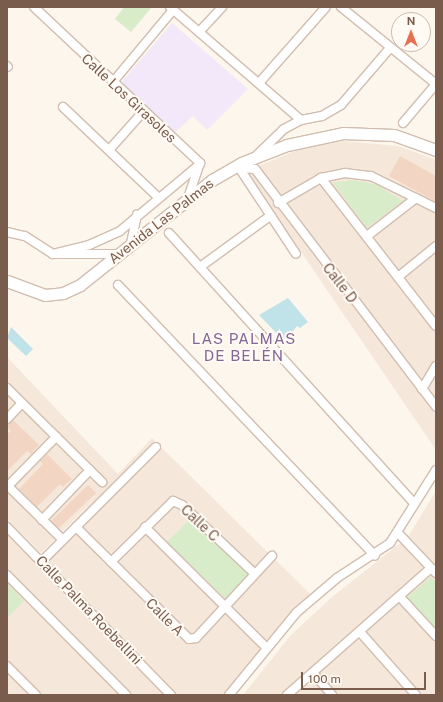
<!DOCTYPE html>
<html>
<head>
<meta charset="utf-8">
<style>
	body { margin:0 }
	#map { position:relative; width:443px; height:702px; overflow:hidden; background:#fdf6ec; font-family:"Public Sans",sans-serif }
	div>[style] { position:absolute }
	[style*='--x'] { left:calc(var(--x)*1px); top:calc(var(--y)*1px); width:calc(var(--w)*1px); rotate:calc(var(--a)*1deg) }
	.residential>* { inset:0; background:#f5e8da }
	.education>* { inset:0; background:#f3e8fa }
	.green>* { inset:0; background:#d8ecc9 }
	.water>* { inset:0; background:#bfe3e8 }
	.building>* { inset:0; background:#f3d5c3 }
	.roads { filter:drop-shadow(1px 0 #d1beb0) drop-shadow(-1px 0 #d1beb0) drop-shadow(0 1px #d1beb0) drop-shadow(0 -1px #d1beb0) }
	.minor>* { height:8px; margin:-4px; padding:0 4px; transform-origin:4px; border-radius:4px; background:#fff }
	.secondary>* { height:11px; margin:-5.5px; padding:0 5.5px; transform-origin:5.5px; border-radius:5.5px; background:#fff }
	span { translate:-50% -50%; white-space:nowrap; text-align:center; line-height:1.15; -webkit-text-stroke:4px #fffaf3; paint-order:stroke }
	.street-label { font-size:14px; color:#7a5c4d }
	.neighbourhood-label { font-size:15px; color:#846695; letter-spacing:1px }
	.frame { position:absolute; inset:0; border:8px solid #7a5c4d; pointer-events:none }
	.north { position:absolute; left:391px; top:12px; width:40px; height:40px; box-sizing:border-box; background:#fffaf3; border:1px solid #cabbb1; border-radius:50%; rotate:0deg; font-size:11px; font-weight:700; line-height:16px; text-align:center; color:#7a5c4d }
	.north::after { content:''; display:block; margin:auto; width:14px; height:18px; background:#e76f51; clip-path:polygon(50% 0,100% 100%,50% 72%,0 100%) }
	.scale { position:absolute; left:301px; top:672px; width:125px; height:18px; box-sizing:border-box; border:2px solid #7a5c4d; border-top:0; padding-left:5px; font-size:12px; line-height:14px; white-space:nowrap; color:#7a5c4d; -webkit-text-stroke:3px #fffaf3; paint-order:stroke }
</style>
</head>
<body>
<div id="map">
	<div class="residential">
		<div style="clip-path:polygon(343px 141px,398px 146px,436px 160px,436px 450px,246px 171px,303px 148px)"></div>
		<div style="clip-path:polygon(7px 357px,118px 474px,152px 438px,312px 596px,225px 695px,7px 695px,7px 535px,36px 562px,98px 495px,41px 553px,7px 519px)"></div>
		<div style="clip-path:polygon(436px 491px,436px 695px,243px 695px,290px 636px,332px 597px,408px 537px)"></div>
	</div>
	<div class="education">
		<div style="clip-path:polygon(172px 23px,248px 89px,207px 130px,193px 116px,172px 135px,120px 84px)"></div>
	</div>
	<div class="green">
		<div style="clip-path:polygon(124px 7px,152px 7px,131px 32px,115px 19px)"></div>
		<div style="clip-path:polygon(354px 180px,377px 185px,403px 201px,367px 228px,333px 183px)"></div>
		<div style="clip-path:polygon(191px 518px,250px 574px,226px 599px,167px 542px)"></div>
		<div style="clip-path:polygon(431px 577px,436px 582px,436px 631px,406px 598px)"></div>
		<div style="clip-path:polygon(7px 583px,24px 601px,7px 618px)"></div>
	</div>
	<div class="water">
		<div style="clip-path:polygon(288px 298px,308px 322px,300px 328px,297px 326px,285px 342px,259px 315px)"></div>
		<div style="clip-path:polygon(11px 327px,33px 349px,26px 356px,7px 338px)"></div>
	</div>
	<div class="building">
		<div style="clip-path:polygon(400px 156px,436px 176px,436px 202px,389px 176px)"></div>
		<div style="clip-path:polygon(13px 420px,39px 445px,31px 454px,27px 451px,7px 471px,7px 434px,11px 431px,7px 426px)"></div>
		<div style="clip-path:polygon(47px 454px,72px 479px,63px 487px,60px 484px,37px 507px,19px 489px,43px 464px,40px 461px)"></div>
		<div style="clip-path:polygon(88px 485px,96px 493px,59px 528px,51px 521px)"></div>
	</div>
	<div class="roads">
		<div class="minor">
			<div style="--x:34;--y:7;--w:228;--a:43.2"></div>
			<div style="--x:200;--y:163;--w:36;--a:109"></div>
			<div style="--x:170;--y:7;--w:173;--a:40.8"></div>
			<div style="--x:341;--y:7;--w:122;--a:39"></div>
			<div style="--x:436;--y:84;--w:51;--a:130.2"></div>
			<div style="--x:199;--y:32;--w:34;--a:-47"></div>
			<div style="--x:7;--y:66;--w:1;--a:45"></div>
			<div style="--x:113;--y:82;--w:94;--a:-50.2"></div>
			<div style="--x:259;--y:83;--w:101;--a:-48.6"></div>
			<div style="--x:63;--y:107;--w:131;--a:43.5"></div>
			<div style="--x:110;--y:149;--w:50;--a:-48.3"></div>
			<div style="--x:255;--y:157;--w:40;--a:-44"></div>
			<div style="--x:284;--y:129;--w:19;--a:-28"></div>
			<div style="--x:301;--y:120;--w:21;--a:-11"></div>
			<div style="--x:322;--y:116;--w:22;--a:-30"></div>
			<div style="--x:341;--y:105;--w:75;--a:-49.3"></div>
			<div style="--x:238;--y:166;--w:105;--a:56.6"></div>
			<div style="--x:239;--y:168;--w:16;--a:4"></div>
			<div style="--x:255;--y:169;--w:299;--a:52.7"></div>
			<div style="--x:321;--y:178;--w:187;--a:52.2"></div>
			<div style="--x:278;--y:203;--w:50;--a:-30.2"></div>
			<div style="--x:321;--y:178;--w:25;--a:-12"></div>
			<div style="--x:345;--y:173;--w:26;--a:7"></div>
			<div style="--x:371;--y:176;--w:72;--a:26.2"></div>
			<div style="--x:7;--y:232;--w:18;--a:13"></div>
			<div style="--x:25;--y:236;--w:33;--a:33"></div>
			<div style="--x:53;--y:254;--w:66;--a:0"></div>
			<div style="--x:169;--y:233;--w:365;--a:47.8"></div>
			<div style="--x:367;--y:236;--w:62;--a:-37.8"></div>
			<div style="--x:131;--y:243;--w:29;--a:-78"></div>
			<div style="--x:53;--y:254;--w:37;--a:-14"></div>
			<div style="--x:89;--y:245;--w:34;--a:-24"></div>
			<div style="--x:120;--y:231;--w:104;--a:-39.9"></div>
			<div style="--x:200;--y:267;--w:87;--a:-36.1"></div>
			<div style="--x:398;--y:277;--w:49;--a:-39.2"></div>
			<div style="--x:118;--y:285;--w:373;--a:46.5"></div>
			<div style="--x:7;--y:388;--w:134;--a:44.7"></div>
			<div style="--x:422;--y:389;--w:27;--a:-59"></div>
			<div style="--x:7;--y:419;--w:22;--a:-47"></div>
			<div style="--x:7;--y:485;--w:78;--a:44.5"></div>
			<div style="--x:8;--y:486;--w:69;--a:-45.6"></div>
			<div style="--x:42;--y:520;--w:69;--a:-46.2"></div>
			<div style="--x:7;--y:527;--w:235;--a:45.7"></div>
			<div style="--x:76;--y:527;--w:159;--a:44.7"></div>
			<div style="--x:189;--y:639;--w:7;--a:-8"></div>
			<div style="--x:196;--y:638;--w:112;--a:-47.2"></div>
			<div style="--x:145;--y:527;--w:170;--a:44.8"></div>
			<div style="--x:398;--y:533;--w:55;--a:46.5"></div>
			<div style="--x:42;--y:561;--w:161;--a:-45"></div>
			<div style="--x:111;--y:562;--w:87;--a:-44.5"></div>
			<div style="--x:173;--y:501;--w:10;--a:24"></div>
			<div style="--x:182;--y:505;--w:100;--a:43.4"></div>
			<div style="--x:7;--y:575;--w:169;--a:45.2"></div>
			<div style="--x:400;--y:597;--w:53;--a:47.3"></div>
			<div style="--x:360;--y:632;--w:84;--a:48.4"></div>
			<div style="--x:7;--y:666;--w:41;--a:45"></div>
			<div style="--x:313;--y:673;--w:29;--a:49"></div>
			<div style="--x:229;--y:695;--w:106;--a:-50.7"></div>
			<div style="--x:296;--y:613;--w:54;--a:-40.5"></div>
			<div style="--x:337;--y:578;--w:64;--a:-33.4"></div>
			<div style="--x:390;--y:543;--w:86;--a:-57.8"></div>
			<div style="--x:287;--y:695;--w:192;--a:-41.4"></div>
		</div>
		<div class="secondary">
			<div style="--x:7;--y:281;--w:40;--a:20.2"></div>
			<div style="--x:45;--y:295;--w:18;--a:-6"></div>
			<div style="--x:63;--y:293;--w:19;--a:-25"></div>
			<div style="--x:80;--y:285;--w:169;--a:-38.5"></div>
			<div style="--x:212;--y:180;--w:34;--a:-30"></div>
			<div style="--x:241;--y:163;--w:49;--a:-21.4"></div>
			<div style="--x:287;--y:145;--w:57;--a:-12.1"></div>
			<div style="--x:343;--y:133;--w:51;--a:2.2"></div>
			<div style="--x:394;--y:135;--w:45;--a:19.7"></div>
		</div>
	</div>
	<div class="street-label">
		<span style="left:129px;top:98px;rotate:43deg">Calle Los Girasoles</span>
		<span style="left:161px;top:221px;rotate:-38deg">Avenida Las Palmas</span>
		<span style="left:340px;top:283px;rotate:52deg">Calle D</span>
		<span style="left:200px;top:523px;rotate:43deg">Calle C</span>
		<span style="left:89px;top:610px;rotate:46deg">Calle Palma Roebellini</span>
		<span style="left:165px;top:617px;rotate:45deg">Calle A</span>
	</div>
	<div class="neighbourhood-label">
		<span style="left:244px;top:347px">LAS PALMAS<br>DE BELÉN</span>
	</div>
	<div class="frame"></div>
	<div class="north">N</div>
	<div class="scale">100 m</div>
</div>
</body>
</html>
